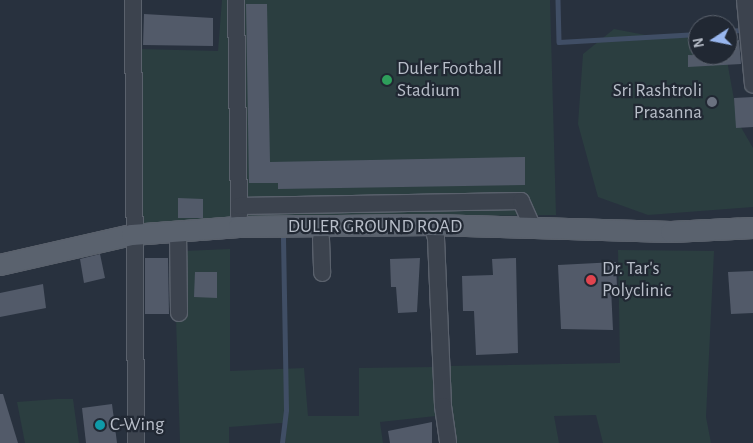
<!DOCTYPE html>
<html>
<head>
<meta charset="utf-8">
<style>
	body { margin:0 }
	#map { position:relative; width:753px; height:443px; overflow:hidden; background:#28313e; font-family:"Alegreya Sans",sans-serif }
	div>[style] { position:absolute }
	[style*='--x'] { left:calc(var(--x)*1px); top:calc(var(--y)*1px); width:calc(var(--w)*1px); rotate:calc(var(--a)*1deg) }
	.green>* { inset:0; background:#2b3e40 }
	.stream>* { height:4.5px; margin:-2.25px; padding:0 2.25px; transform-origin:2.25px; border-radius:2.25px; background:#404e65 }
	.building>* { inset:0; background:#525a69 }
	.roads { filter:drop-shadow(1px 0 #5a616c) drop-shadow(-1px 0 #5a616c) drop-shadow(0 1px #5a616c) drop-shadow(0 -1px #5a616c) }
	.minor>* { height:16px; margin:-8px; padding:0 8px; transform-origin:8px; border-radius:8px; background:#3c434e }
	.major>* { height:20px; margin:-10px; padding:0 10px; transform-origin:10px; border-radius:10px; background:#5a626e }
	.dots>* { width:14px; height:14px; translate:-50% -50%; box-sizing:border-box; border:2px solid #212833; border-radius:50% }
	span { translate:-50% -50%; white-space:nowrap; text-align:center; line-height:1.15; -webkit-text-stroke:4.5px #212833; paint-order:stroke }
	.poi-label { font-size:19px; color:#b8bec9 }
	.left { translate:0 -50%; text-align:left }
	.right { translate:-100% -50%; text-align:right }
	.street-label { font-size:19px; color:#b8bec9 }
	.north { position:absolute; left:688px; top:15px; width:50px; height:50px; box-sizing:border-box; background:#212833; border:1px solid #5d646f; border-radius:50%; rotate:259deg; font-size:14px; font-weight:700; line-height:20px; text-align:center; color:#b8bec9 }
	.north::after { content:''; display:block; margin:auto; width:18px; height:22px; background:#98b6ee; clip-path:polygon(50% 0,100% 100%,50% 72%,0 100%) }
</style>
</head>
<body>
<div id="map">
	<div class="green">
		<div style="clip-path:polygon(222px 0,550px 0,556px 215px,224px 219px,137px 225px,138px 49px,218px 51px)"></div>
		<div style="clip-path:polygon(614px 29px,661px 38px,698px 32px,698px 55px,728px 55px,728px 37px,731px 40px,728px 66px,738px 122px,753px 148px,753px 207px,648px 215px,598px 197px,578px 124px,583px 54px)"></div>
		<div style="clip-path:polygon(230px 249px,230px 371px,304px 368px,308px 416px,359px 416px,359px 368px,434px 367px,436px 416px,380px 422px,383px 443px,285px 443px,287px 423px,280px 423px,229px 427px,229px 443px,180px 443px,176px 318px,185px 318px,183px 251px)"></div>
		<div style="clip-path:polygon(618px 250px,714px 251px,706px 417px,711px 443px,603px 443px,596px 415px,554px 416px,559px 443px,453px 443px,447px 366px,620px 363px)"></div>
		<div style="clip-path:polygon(57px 399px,73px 399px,79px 443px,25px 443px,17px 402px)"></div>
	</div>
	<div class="stream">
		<div style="--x:558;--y:0;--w:42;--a:88.6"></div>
		<div style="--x:559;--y:42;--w:139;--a:-3.3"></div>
		<div style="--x:728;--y:31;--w:16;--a:-4"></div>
		<div style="--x:282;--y:443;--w:33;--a:-83"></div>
		<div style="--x:286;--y:410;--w:178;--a:-91"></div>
	</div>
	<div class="building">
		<div style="clip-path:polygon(246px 4px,267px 4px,270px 162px,525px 157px,525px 185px,278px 189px,278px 183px,249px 183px)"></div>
		<div style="clip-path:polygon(144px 14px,213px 18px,213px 46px,143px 45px)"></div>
		<div style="clip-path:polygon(739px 40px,741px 64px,688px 67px,688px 55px,728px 56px,728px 41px)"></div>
		<div style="clip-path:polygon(753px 97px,753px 127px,736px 128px,734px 98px)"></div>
		<div style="clip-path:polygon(178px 198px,203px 199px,203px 218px,178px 218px)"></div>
		<div style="clip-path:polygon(100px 254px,105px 278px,84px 283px,80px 259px)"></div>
		<div style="clip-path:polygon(145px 258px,168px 258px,169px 314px,145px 314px)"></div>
		<div style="clip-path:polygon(420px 258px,417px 312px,398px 313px,396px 287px,391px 287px,390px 259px)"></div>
		<div style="clip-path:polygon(516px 258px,518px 353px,476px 355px,474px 311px,463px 311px,462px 276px,493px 275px,492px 259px)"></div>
		<div style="clip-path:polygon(616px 262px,617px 288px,611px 288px,613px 330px,561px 329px,558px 265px)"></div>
		<div style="clip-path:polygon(753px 271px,753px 313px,731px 314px,728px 272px)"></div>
		<div style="clip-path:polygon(195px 272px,217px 272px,217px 298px,194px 297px)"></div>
		<div style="clip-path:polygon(43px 284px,46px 308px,0 317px,0 293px)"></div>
		<div style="clip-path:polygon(0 394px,3px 394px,18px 443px,0 443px)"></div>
		<div style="clip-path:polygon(112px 404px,117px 443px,86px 443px,82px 408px)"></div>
		<div style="clip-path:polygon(432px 422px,432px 443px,390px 443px,388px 431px)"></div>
	</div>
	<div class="roads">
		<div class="minor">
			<div style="--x:133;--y:0;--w:443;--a:89.6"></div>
			<div style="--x:236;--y:0;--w:215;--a:89.2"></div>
			<div style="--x:745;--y:0;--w:85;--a:84.6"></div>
			<div style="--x:239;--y:206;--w:282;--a:-1"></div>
			<div style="--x:521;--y:201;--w:30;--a:66"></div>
			<div style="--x:432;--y:225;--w:14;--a:73"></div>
			<div style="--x:436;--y:238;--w:168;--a:87.6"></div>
			<div style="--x:443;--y:406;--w:37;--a:82"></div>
			<div style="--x:178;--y:231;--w:82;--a:89.3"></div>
			<div style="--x:321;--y:239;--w:34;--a:88"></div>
		</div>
		<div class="major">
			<div style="--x:0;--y:265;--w:135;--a:-12.8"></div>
			<div style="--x:132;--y:235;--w:107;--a:-4.3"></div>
			<div style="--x:239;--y:227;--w:193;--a:-0.6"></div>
			<div style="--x:432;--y:225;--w:239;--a:1.7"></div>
			<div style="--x:671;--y:232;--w:82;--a:-2.8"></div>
		</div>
	</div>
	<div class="dots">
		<div style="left:387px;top:80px;background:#2e9e5b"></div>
		<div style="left:712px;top:102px;background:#6b7280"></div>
		<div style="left:591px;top:280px;background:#e0444e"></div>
		<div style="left:100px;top:425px;background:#0f9aa8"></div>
	</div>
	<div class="poi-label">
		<span class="left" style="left:397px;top:80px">Duler Football<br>Stadium</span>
		<span class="right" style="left:702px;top:102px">Sri Rashtroli<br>Prasanna</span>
		<span class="left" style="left:602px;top:280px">Dr. Tar's<br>Polyclinic</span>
		<span class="left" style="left:110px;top:425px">C-Wing</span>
	</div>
	<div class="street-label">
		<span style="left:375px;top:227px">DULER GROUND ROAD</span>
	</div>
	<div class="north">N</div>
</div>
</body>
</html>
